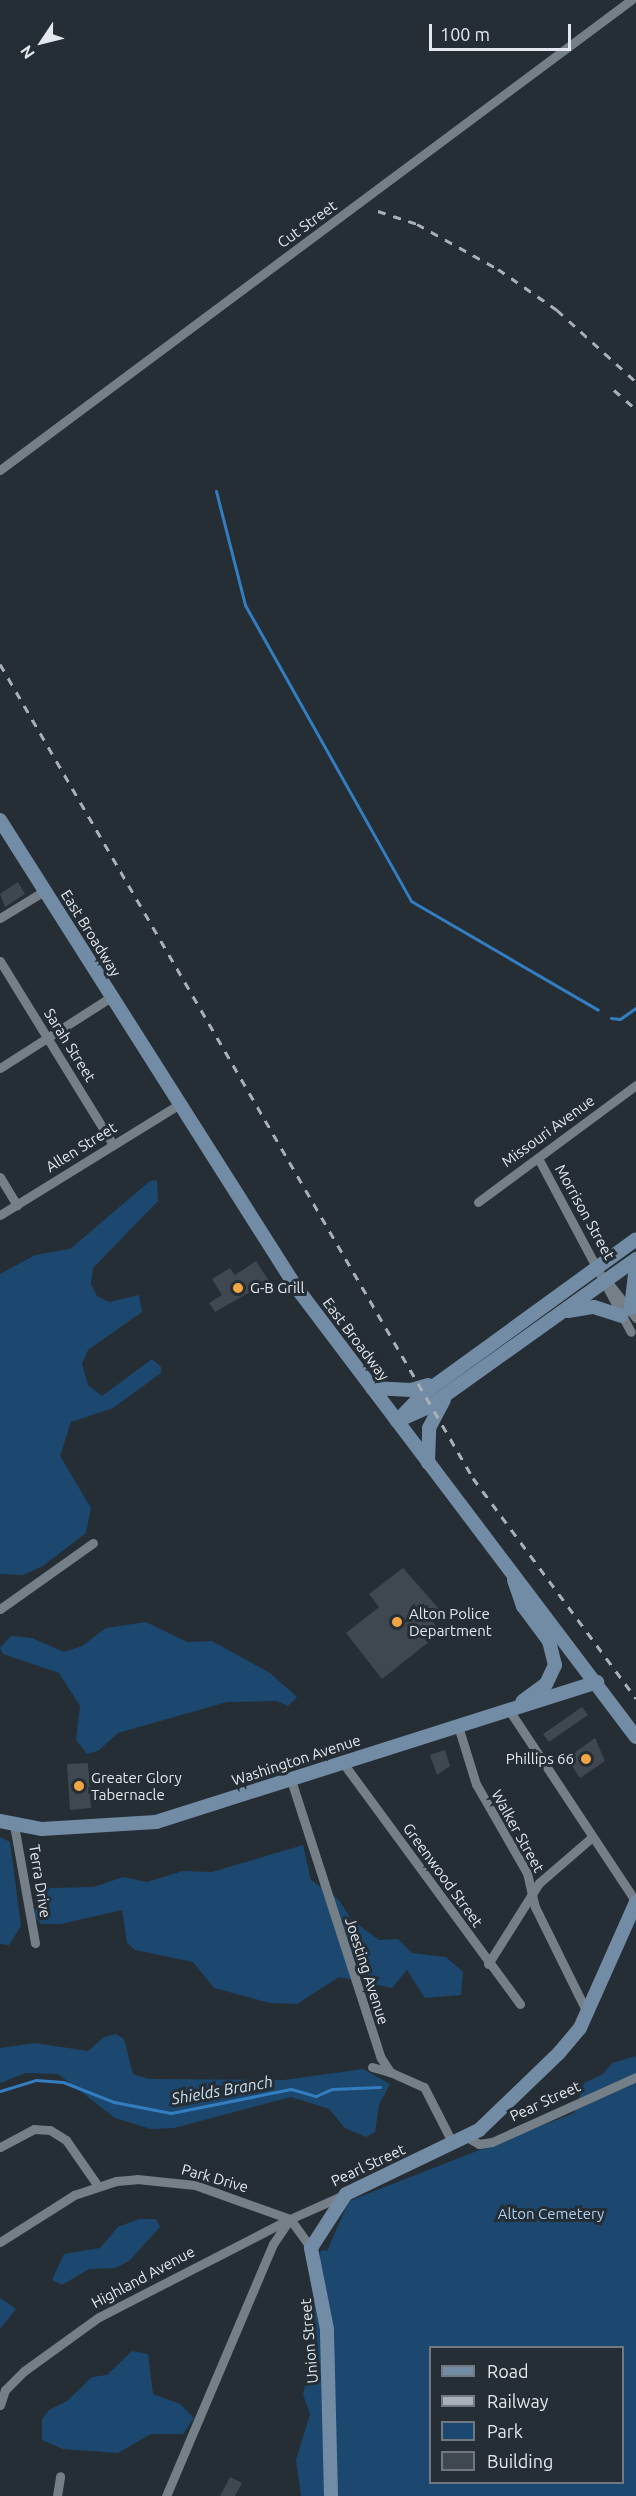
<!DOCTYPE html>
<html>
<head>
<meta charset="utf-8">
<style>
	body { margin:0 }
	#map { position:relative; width:636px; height:2496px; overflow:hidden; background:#252d35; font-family:Ubuntu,sans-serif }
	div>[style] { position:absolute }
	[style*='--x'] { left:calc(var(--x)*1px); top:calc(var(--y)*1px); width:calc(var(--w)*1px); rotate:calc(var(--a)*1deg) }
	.green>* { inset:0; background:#1c486f }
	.stream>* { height:3px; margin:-1.5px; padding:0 1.5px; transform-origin:1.5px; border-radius:1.5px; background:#337ec0 }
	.building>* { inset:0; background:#3f4850 }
	.street>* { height:9px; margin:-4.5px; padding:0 4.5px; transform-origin:4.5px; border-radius:4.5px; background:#757f88 }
	.secondary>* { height:14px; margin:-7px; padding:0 7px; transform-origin:7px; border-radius:7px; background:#728ca5 }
	.rail>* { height:3px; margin-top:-1.5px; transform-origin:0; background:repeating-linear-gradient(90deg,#aab0b7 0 8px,transparent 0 16px) }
	.dots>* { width:16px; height:16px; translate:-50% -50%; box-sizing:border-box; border:3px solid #252d35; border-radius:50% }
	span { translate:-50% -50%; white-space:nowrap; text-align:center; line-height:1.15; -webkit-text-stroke:6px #252d35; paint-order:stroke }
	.street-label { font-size:15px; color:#e3e8ee }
	.poi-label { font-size:15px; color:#e3e8ee }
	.left { translate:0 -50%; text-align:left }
	.right { translate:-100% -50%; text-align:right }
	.park-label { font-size:15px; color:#aed1f4 }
	.water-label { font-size:16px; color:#cee0f2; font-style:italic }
	.legend { position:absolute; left:429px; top:2346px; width:195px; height:138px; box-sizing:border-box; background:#252d35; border:2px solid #71787f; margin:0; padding:8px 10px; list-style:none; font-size:18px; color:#e3e8ee }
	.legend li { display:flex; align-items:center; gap:12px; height:30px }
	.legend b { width:30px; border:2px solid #71787f }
	.north { position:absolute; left:12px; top:12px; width:60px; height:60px; -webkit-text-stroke:4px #252d35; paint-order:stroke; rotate:235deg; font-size:16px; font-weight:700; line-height:24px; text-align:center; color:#e3e8ee }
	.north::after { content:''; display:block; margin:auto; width:21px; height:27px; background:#e3e8ee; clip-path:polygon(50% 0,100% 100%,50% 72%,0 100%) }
	.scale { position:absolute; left:429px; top:24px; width:142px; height:27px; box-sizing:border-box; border:3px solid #e3e8ee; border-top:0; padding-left:8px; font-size:18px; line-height:21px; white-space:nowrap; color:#e3e8ee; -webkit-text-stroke:4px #252d35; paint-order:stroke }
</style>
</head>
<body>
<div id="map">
	<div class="green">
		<div style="clip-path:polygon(157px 1180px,158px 1201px,93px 1268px,91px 1284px,97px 1296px,109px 1302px,139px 1295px,142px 1312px,88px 1350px,82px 1364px,88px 1385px,102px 1396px,152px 1359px,161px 1367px,161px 1373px,113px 1408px,71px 1422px,60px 1456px,91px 1508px,86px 1533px,43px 1566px,23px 1575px,0 1574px,0 1274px,35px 1255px,70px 1249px,150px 1181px)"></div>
		<div style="clip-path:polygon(146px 1622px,187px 1642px,212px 1641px,270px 1673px,297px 1697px,288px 1706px,277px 1701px,227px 1702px,118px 1733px,98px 1751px,87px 1754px,76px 1740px,80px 1706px,59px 1673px,3px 1654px,0 1648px,11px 1636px,32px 1638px,64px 1652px,82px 1646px,106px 1628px)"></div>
		<div style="clip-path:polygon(0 1837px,10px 1842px,21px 1926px,9px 1945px,0 1944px)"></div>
		<div style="clip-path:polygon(303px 1845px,311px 1880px,338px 1899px,352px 1920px,379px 1940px,398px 1939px,412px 1953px,446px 1957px,463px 1972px,461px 1995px,425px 1998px,407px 1970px,392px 1988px,339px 1977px,297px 2004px,270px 2003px,214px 1988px,193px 1962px,135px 1950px,127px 1943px,122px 1910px,61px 1924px,41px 1924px,35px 1917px,36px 1894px,50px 1888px,94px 1887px,123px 1877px,147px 1882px,183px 1871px,212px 1872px)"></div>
		<div style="clip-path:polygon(116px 2034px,124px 2039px,133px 2074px,149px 2079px,284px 2080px,363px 2069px,390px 2084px,379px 2105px,375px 2132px,366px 2137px,345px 2128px,329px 2109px,291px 2097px,174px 2128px,151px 2129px,115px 2118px,58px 2074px,26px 2073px,0 2083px,0 2048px,35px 2043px,88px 2051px,104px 2037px)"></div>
		<div style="clip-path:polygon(evenodd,636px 2056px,636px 2496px,301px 2496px,296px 2460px,310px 2414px,303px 2395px,315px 2341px,313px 2281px,321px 2250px,327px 2251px,349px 2201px,574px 2113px,584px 2083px,603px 2074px,612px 2063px,636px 2056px,430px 2348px,622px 2348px,622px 2482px,430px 2482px,430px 2348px)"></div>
		<div style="clip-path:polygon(139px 2219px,156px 2219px,160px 2227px,129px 2261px,115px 2268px,89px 2269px,62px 2285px,52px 2280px,64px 2254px,100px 2248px,118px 2227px)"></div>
		<div style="clip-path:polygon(0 2298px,16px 2309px,0 2329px)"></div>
		<div style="clip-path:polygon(132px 2351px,148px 2354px,153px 2394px,180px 2404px,194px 2418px,183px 2434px,151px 2434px,118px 2453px,63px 2449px,42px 2440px,42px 2419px,49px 2410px,67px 2401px,92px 2377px,107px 2375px)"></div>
	</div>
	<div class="stream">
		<div style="--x:216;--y:491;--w:118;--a:75.7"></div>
		<div style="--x:245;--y:605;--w:339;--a:60.7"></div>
		<div style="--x:411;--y:901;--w:216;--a:30.2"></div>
		<div style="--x:611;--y:1018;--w:9;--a:6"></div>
		<div style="--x:620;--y:1019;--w:19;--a:-35"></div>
		<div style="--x:0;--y:2091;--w:38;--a:-17"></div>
		<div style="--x:36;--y:2080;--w:27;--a:4"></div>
		<div style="--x:63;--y:2082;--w:55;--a:21.4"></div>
		<div style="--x:114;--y:2102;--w:58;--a:10.9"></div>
		<div style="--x:171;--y:2113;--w:122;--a:-11.3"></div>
		<div style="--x:291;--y:2089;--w:26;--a:16"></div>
		<div style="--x:316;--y:2096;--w:17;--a:-24"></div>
		<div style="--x:332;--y:2089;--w:48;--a:-2.4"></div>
	</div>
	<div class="building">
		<div style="clip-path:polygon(18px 882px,25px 894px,5px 907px,0 894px)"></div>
		<div style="clip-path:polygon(256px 1261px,269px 1281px,215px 1312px,209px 1303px,222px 1295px,212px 1279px,230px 1268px,235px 1275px)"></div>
		<div style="clip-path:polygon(403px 1568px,440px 1610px,430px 1618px,436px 1626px,425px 1635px,430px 1641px,382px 1679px,346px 1633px,379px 1607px,369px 1594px)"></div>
		<div style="clip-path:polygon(582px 1707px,588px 1715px,549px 1742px,543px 1734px)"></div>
		<div style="clip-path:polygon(595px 1738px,605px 1761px,580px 1778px,567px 1758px)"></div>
		<div style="clip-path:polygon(445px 1750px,450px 1766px,437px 1775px,430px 1755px)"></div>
		<div style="clip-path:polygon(88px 1763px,91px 1808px,70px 1810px,67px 1764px)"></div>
		<div style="clip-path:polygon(230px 2477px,242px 2483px,235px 2496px,220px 2496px)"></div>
	</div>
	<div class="street">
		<div style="--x:0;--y:470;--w:787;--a:-36.68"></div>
		<div style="--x:0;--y:918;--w:52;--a:-31.5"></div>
		<div style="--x:0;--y:961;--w:216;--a:58.4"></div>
		<div style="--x:0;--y:1068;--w:132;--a:-32.6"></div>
		<div style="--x:538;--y:1158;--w:197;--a:61.9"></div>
		<div style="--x:0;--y:1177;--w:33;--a:59"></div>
		<div style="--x:478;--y:1202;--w:197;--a:-36.5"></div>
		<div style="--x:0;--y:1215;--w:209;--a:-31.7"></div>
		<div style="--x:607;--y:1281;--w:47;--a:51.9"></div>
		<div style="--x:0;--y:1609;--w:114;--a:-35.4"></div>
		<div style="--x:509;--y:1710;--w:230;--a:56.5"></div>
		<div style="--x:458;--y:1726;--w:61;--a:72.8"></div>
		<div style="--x:476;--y:1784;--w:103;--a:60.2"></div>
		<div style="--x:527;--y:1873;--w:35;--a:77"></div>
		<div style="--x:535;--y:1907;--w:117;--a:63.7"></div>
		<div style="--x:343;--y:1763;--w:299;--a:53.7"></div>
		<div style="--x:291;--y:1780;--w:292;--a:72.1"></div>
		<div style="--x:381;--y:2058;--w:17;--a:57"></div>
		<div style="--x:390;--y:2072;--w:37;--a:24"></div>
		<div style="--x:424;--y:2087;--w:64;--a:63"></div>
		<div style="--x:14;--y:1825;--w:120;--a:79.9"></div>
		<div style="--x:488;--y:1964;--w:96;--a:-57.8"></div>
		<div style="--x:539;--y:1883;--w:69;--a:-40.9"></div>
		<div style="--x:372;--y:2067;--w:19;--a:16"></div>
		<div style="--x:467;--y:2137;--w:14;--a:30"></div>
		<div style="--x:479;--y:2144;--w:13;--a:-9"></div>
		<div style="--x:492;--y:2142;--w:158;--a:-24.3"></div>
		<div style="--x:0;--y:2147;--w:38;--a:-28"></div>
		<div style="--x:34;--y:2129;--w:16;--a:4"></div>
		<div style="--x:50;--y:2130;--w:19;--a:32"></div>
		<div style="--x:66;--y:2140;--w:56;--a:55.2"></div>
		<div style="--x:290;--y:2219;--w:36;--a:54"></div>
		<div style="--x:0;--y:2242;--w:88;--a:-32.4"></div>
		<div style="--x:74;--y:2195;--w:44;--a:-18.4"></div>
		<div style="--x:116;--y:2181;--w:21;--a:-5"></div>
		<div style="--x:137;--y:2179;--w:58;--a:5.9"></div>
		<div style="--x:195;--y:2185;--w:101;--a:19.7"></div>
		<div style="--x:0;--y:2405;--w:16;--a:-72"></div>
		<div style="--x:5;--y:2390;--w:27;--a:-45"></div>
		<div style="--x:24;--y:2371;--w:92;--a:-35.8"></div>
		<div style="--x:99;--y:2317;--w:212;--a:-27.2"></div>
		<div style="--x:57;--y:2496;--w:20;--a:-81"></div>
		<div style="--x:166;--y:2496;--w:274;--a:-67"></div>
		<div style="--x:273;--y:2244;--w:30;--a:-56"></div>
		<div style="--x:290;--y:2219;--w:61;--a:-24.1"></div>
	</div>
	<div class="secondary">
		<div style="--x:0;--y:820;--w:553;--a:57.63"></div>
		<div style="--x:296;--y:1287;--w:564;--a:52.93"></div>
		<div style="--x:631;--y:1308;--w:42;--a:-83.2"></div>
		<div style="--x:568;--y:1311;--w:26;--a:-9"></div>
		<div style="--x:594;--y:1307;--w:29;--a:18"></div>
		<div style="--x:372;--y:1388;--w:39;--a:3"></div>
		<div style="--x:411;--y:1390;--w:18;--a:-16"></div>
		<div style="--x:397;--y:1421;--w:37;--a:-46"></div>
		<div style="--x:423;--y:1394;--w:263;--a:-36"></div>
		<div style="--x:397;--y:1421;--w:36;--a:-24"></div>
		<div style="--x:430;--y:1406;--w:253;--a:-35.5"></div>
		<div style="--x:428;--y:1463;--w:35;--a:-88"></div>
		<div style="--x:429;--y:1428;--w:32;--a:-62"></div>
		<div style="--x:514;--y:1580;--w:28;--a:71"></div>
		<div style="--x:523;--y:1606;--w:44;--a:53.4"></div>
		<div style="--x:549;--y:1641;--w:25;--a:76"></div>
		<div style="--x:555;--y:1665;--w:21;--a:115"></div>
		<div style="--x:546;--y:1684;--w:29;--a:144"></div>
		<div style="--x:0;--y:1821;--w:43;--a:10.8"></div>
		<div style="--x:42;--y:1829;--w:114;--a:-3.5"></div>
		<div style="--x:156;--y:1822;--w:463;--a:-17.6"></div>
		<div style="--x:331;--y:2496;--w:167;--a:-91.4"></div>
		<div style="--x:327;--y:2329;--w:83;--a:-101.2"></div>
		<div style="--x:311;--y:2248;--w:64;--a:-57.1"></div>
		<div style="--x:346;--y:2194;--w:148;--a:-25.7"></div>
		<div style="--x:479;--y:2130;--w:111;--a:-43.9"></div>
		<div style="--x:559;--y:2053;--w:33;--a:-50"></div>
		<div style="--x:580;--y:2028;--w:138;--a:-66"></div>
	</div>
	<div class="rail">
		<div style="--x:378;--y:211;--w:41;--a:18.4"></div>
		<div style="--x:417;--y:224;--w:93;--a:29.1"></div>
		<div style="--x:498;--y:269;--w:72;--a:34.8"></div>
		<div style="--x:557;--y:310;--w:107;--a:42.3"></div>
		<div style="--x:614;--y:390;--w:29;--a:41"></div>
		<div style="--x:0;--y:664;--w:941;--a:59.84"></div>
		<div style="--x:473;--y:1478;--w:274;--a:53.5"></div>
	</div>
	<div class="dots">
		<div style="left:238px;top:1288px;background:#f3a443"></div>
		<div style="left:397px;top:1622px;background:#f3a443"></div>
		<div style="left:586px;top:1759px;background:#f3a443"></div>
		<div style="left:79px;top:1786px;background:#f3a443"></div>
	</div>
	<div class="street-label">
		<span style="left:307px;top:224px;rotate:-36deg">Cut Street</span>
		<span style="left:91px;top:933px;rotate:58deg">East Broadway</span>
		<span style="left:70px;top:1045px;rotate:58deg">Sarah Street</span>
		<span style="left:548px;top:1131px;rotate:-36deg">Missouri Avenue</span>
		<span style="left:81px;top:1147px;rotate:-32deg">Allen Street</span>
		<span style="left:585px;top:1212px;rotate:61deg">Morrison Street</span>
		<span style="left:356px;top:1339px;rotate:53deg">East Broadway</span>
		<span style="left:296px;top:1760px;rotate:-18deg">Washington Avenue</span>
		<span style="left:518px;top:1831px;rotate:61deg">Walker Street</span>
		<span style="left:443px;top:1875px;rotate:54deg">Greenwood Street</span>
		<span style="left:40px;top:1881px;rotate:81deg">Terra Drive</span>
		<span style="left:367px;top:1971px;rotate:72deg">Joesting Avenue</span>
		<span style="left:545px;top:2101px;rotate:-25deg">Pear Street</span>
		<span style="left:368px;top:2165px;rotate:-25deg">Pearl Street</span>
		<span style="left:215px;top:2178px;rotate:16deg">Park Drive</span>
		<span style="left:143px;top:2277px;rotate:-28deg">Highland Avenue</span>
		<span style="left:309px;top:2341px;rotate:-95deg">Union Street</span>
	</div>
	<div class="poi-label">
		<span class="left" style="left:250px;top:1288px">G-B Grill</span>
		<span class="left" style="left:409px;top:1622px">Alton Police<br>Department</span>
		<span class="right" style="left:574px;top:1759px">Phillips 66</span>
		<span class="left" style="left:91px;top:1786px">Greater Glory<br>Tabernacle</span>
	</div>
	<div class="park-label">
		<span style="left:551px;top:2214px">Alton Cemetery</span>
	</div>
	<div class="water-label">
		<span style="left:222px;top:2090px;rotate:-10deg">Shields Branch</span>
	</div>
	<ul class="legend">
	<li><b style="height:8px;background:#728ca5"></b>Road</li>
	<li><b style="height:8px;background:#aab0b7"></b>Railway</li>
	<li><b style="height:16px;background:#1c486f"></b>Park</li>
	<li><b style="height:16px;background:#3f4850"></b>Building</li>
	</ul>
	<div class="north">N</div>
	<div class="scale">100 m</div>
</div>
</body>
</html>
